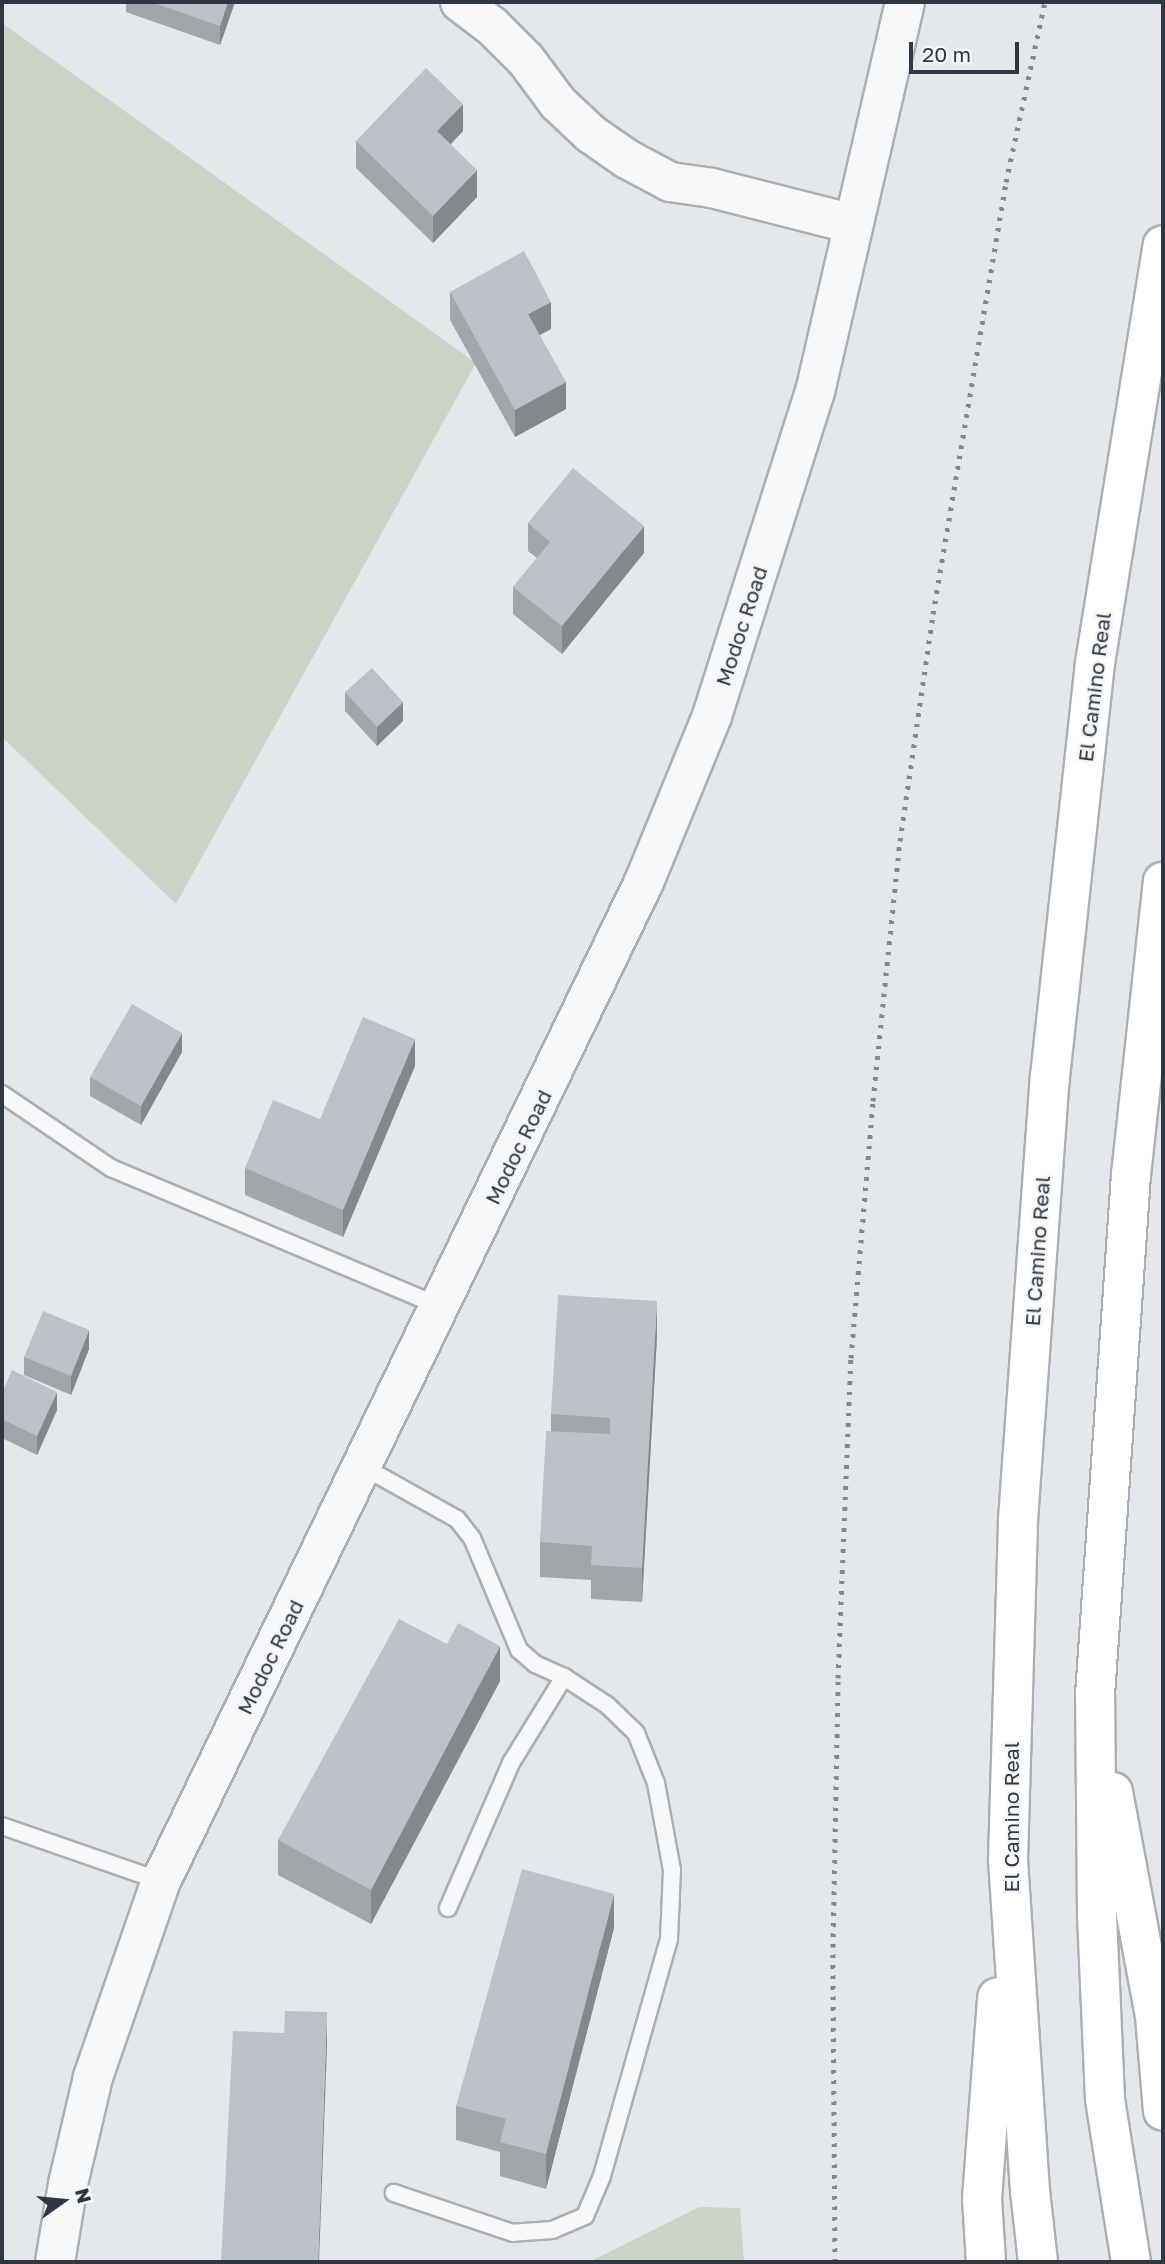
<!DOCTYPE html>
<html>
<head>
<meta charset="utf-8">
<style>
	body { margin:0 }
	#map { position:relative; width:1165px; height:2264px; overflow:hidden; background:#e4e8eb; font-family:"Golos Text",sans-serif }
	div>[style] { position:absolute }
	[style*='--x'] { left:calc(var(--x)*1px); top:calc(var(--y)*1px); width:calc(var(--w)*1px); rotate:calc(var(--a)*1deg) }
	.green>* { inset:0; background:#cbd4c6 }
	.roads { filter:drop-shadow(2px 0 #aaafb5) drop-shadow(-2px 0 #aaafb5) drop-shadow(0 2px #aaafb5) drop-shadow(0 -2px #aaafb5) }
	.service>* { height:16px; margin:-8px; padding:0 8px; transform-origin:8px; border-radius:8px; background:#f7f8f9 }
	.tertiary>* { height:38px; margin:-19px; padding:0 19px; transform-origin:19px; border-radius:19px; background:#f7f8f9 }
	.motorway>* { height:38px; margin:-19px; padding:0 19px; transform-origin:19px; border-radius:19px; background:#fff }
	.rail>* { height:5px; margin-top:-2.5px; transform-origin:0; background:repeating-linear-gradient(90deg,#7f8993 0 3.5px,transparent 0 10.5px) }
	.wall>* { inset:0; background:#a2a6ab }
	.shaded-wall>* { inset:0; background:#84878b }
	.building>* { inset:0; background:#bcc1c7 }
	span { translate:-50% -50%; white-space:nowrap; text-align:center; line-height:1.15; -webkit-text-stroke:5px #f4f6f8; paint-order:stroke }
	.street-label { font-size:21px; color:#2e3742 }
	.frame { position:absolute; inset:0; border:4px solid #2e3742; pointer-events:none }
	.north { position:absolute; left:28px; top:2166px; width:70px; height:70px; -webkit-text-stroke:5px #f4f6f8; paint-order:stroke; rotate:75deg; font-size:19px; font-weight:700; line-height:28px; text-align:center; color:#2e3742 }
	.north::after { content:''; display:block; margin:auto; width:24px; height:32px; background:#2e3742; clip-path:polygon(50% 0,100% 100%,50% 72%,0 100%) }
	.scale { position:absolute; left:909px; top:42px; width:110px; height:32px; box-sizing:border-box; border:4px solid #2e3742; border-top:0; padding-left:9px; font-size:21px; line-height:24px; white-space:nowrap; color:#2e3742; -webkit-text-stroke:5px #f4f6f8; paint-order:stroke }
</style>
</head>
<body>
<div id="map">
	<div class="green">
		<div style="clip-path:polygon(2px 23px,476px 363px,176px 904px,2px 737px)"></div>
		<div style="clip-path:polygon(699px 2207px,740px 2208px,744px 2262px,589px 2262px)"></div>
	</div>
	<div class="roads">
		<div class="service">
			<div style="--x:2;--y:1094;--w:132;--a:34.2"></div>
			<div style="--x:111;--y:1168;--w:356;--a:22.8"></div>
			<div style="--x:362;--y:1466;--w:109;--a:29.2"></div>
			<div style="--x:457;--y:1519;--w:24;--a:52"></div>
			<div style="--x:472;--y:1538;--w:121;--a:67.2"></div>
			<div style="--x:519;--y:1650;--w:21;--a:41"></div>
			<div style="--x:535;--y:1664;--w:32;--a:24"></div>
			<div style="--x:564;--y:1677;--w:51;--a:33.1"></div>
			<div style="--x:607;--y:1705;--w:40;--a:44"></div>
			<div style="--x:636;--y:1733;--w:54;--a:68.2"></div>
			<div style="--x:656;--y:1783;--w:88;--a:79.6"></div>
			<div style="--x:672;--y:1870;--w:69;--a:92.5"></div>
			<div style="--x:669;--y:1939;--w:246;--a:105.8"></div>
			<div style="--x:602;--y:2176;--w:43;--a:113"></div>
			<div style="--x:585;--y:2216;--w:36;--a:157"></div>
			<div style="--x:552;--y:2230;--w:39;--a:176"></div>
			<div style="--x:513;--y:2233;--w:126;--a:-161.4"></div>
			<div style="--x:2;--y:1826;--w:168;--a:19.1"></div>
			<div style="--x:448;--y:1908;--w:158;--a:-66.5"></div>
			<div style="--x:511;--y:1763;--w:101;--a:-58.4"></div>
		</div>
		<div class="tertiary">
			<div style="--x:460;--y:2;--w:39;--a:37"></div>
			<div style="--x:491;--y:25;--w:49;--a:45"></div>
			<div style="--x:526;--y:60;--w:54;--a:53.3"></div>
			<div style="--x:558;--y:103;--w:45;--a:43.2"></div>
			<div style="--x:591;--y:134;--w:44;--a:34.8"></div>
			<div style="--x:627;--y:159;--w:49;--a:28.1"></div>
			<div style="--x:670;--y:182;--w:42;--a:8.1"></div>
			<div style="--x:712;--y:188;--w:146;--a:14.3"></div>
			<div style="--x:55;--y:2262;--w:79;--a:-80.5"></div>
			<div style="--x:68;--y:2184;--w:110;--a:-76.8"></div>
			<div style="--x:93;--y:2077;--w:207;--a:-70.9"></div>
			<div style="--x:161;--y:1881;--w:1110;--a:-64.2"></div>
			<div style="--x:644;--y:882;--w:179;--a:-67.7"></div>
			<div style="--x:712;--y:716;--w:340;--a:-72.4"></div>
			<div style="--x:815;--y:392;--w:400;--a:-77"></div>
		</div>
		<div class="motorway">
			<div style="--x:1113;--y:1792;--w:228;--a:79.4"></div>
			<div style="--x:1155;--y:2016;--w:95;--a:85.2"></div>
			<div style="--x:986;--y:2262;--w:63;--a:-93.6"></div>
			<div style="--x:982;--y:2199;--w:202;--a:-85.7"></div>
			<div style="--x:1038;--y:2262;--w:71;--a:-96.4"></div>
			<div style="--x:1030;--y:2191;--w:332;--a:-93.8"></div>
			<div style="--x:1008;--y:1860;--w:340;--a:-88.3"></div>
			<div style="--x:1018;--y:1520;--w:444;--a:-85.9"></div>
			<div style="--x:1050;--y:1077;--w:416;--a:-83.8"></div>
			<div style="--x:1095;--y:663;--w:423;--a:-80.8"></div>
			<div style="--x:1131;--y:2262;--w:165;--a:-99.1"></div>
			<div style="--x:1105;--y:2099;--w:186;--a:-92.5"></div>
			<div style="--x:1097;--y:1913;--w:218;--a:-90.5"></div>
			<div style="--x:1095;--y:1695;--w:521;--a:-86.04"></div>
			<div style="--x:1131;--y:1175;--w:295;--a:-83.8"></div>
		</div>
	</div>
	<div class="rail">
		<div style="--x:835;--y:2262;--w:315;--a:-90.4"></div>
		<div style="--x:833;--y:1947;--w:269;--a:-88.9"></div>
		<div style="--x:838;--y:1678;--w:320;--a:-87.7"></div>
		<div style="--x:851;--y:1358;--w:258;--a:-85.1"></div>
		<div style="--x:873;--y:1101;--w:261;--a:-84.1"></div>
		<div style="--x:900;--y:841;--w:229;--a:-81.7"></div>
		<div style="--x:933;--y:614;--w:438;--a:-80.4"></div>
		<div style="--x:1006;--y:182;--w:184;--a:-77.8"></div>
	</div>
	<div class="wall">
		<div style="clip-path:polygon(126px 2px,235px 2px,220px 45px,126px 12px)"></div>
		<div style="clip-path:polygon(463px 131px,451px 144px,477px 197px,433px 243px,356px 168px,356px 141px)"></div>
		<div style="clip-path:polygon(450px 292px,551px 329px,540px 335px,566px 409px,515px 437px,450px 320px)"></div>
		<div style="clip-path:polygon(528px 523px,644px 553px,562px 654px,513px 614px,513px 587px,537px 558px,528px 551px)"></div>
		<div style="clip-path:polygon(345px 692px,403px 721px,377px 746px,345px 711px)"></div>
		<div style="clip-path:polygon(182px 1052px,141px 1125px,90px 1096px,90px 1077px)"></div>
		<div style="clip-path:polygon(415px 1066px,343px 1237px,245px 1195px,245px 1168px,320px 1119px)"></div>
		<div style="clip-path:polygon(657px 1336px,642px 1602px,591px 1599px,591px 1580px,540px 1577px,540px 1542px,551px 1431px,551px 1414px)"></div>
		<div style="clip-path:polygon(89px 1349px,71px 1395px,24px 1375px,24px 1357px)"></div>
		<div style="clip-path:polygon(2px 1393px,57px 1410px,37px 1455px,2px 1438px)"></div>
		<div style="clip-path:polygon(447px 1644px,500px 1681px,371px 1924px,278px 1875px,278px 1840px)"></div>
		<div style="clip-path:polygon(614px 1928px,546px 2189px,500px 2176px,500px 2152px,456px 2140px,456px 2106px)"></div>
	</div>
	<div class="shaded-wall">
		<div style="clip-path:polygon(228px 2px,235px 2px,220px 45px,220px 26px)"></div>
		<div style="clip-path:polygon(463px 104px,463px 131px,437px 158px,437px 131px)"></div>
		<div style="clip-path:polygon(477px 170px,477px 197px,433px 243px,433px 216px)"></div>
		<div style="clip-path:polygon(551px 302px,551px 329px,528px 341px,528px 314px)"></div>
		<div style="clip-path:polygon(566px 382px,566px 409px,515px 437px,515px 410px)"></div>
		<div style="clip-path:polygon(644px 526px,644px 553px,562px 654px,562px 626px)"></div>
		<div style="clip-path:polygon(403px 702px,403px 721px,377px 746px,377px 727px)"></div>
		<div style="clip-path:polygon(182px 1033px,182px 1052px,141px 1125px,141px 1106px)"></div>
		<div style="clip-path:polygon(415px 1039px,415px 1066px,343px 1237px,343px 1210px)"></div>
		<div style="clip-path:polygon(657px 1301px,657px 1336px,642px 1602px,642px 1568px)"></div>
		<div style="clip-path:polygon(89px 1330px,89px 1349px,71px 1395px,71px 1376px)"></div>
		<div style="clip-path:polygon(57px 1392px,57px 1410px,37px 1455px,37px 1436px)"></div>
		<div style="clip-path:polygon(500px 1646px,500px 1681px,371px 1924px,371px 1890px)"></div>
		<div style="clip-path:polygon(614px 1894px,614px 1928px,546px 2189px,546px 2154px)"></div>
		<div style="clip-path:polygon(327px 2012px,327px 2047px,319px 2262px,318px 2262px)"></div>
	</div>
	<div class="building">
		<div style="clip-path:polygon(151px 2px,228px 2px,220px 26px)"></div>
		<div style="clip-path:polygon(426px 68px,463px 104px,437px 131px,477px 170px,433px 216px,356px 141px)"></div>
		<div style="clip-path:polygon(524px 251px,551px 302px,528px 314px,566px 382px,515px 410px,450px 292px)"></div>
		<div style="clip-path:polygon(573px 468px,644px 526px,562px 626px,513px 587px,550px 542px,528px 523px)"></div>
		<div style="clip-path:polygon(372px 668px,403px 702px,377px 727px,345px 692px)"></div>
		<div style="clip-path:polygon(132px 1004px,182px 1033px,141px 1106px,90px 1077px)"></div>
		<div style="clip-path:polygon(363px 1017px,415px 1039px,343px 1210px,245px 1168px,273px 1100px,320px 1119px)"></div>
		<div style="clip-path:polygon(558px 1295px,657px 1301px,642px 1568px,591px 1565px,592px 1546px,540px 1542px,546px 1431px,610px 1434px,610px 1418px,551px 1414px)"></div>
		<div style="clip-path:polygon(43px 1311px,89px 1330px,71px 1376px,24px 1357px)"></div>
		<div style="clip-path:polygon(12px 1370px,57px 1392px,37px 1436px,2px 1419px,2px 1393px)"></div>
		<div style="clip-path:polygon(399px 1619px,447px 1644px,458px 1623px,500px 1646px,371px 1890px,278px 1840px)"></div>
		<div style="clip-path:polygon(522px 1869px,614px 1894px,546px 2154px,500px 2142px,506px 2119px,456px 2106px)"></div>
		<div style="clip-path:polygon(285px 2011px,327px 2012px,318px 2262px,221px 2262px,233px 2031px,284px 2033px)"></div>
	</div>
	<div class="street-label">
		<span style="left:741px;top:626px;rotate:-72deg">Modoc Road</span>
		<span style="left:1094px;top:687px;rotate:-83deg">El Camino Real</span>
		<span style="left:518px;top:1147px;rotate:-64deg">Modoc Road</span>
		<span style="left:1037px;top:1251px;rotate:-86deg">El Camino Real</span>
		<span style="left:270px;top:1657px;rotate:-64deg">Modoc Road</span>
		<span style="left:1011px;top:1817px;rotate:-90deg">El Camino Real</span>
	</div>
	<div class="frame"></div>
	<div class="north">N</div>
	<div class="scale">20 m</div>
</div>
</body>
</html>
